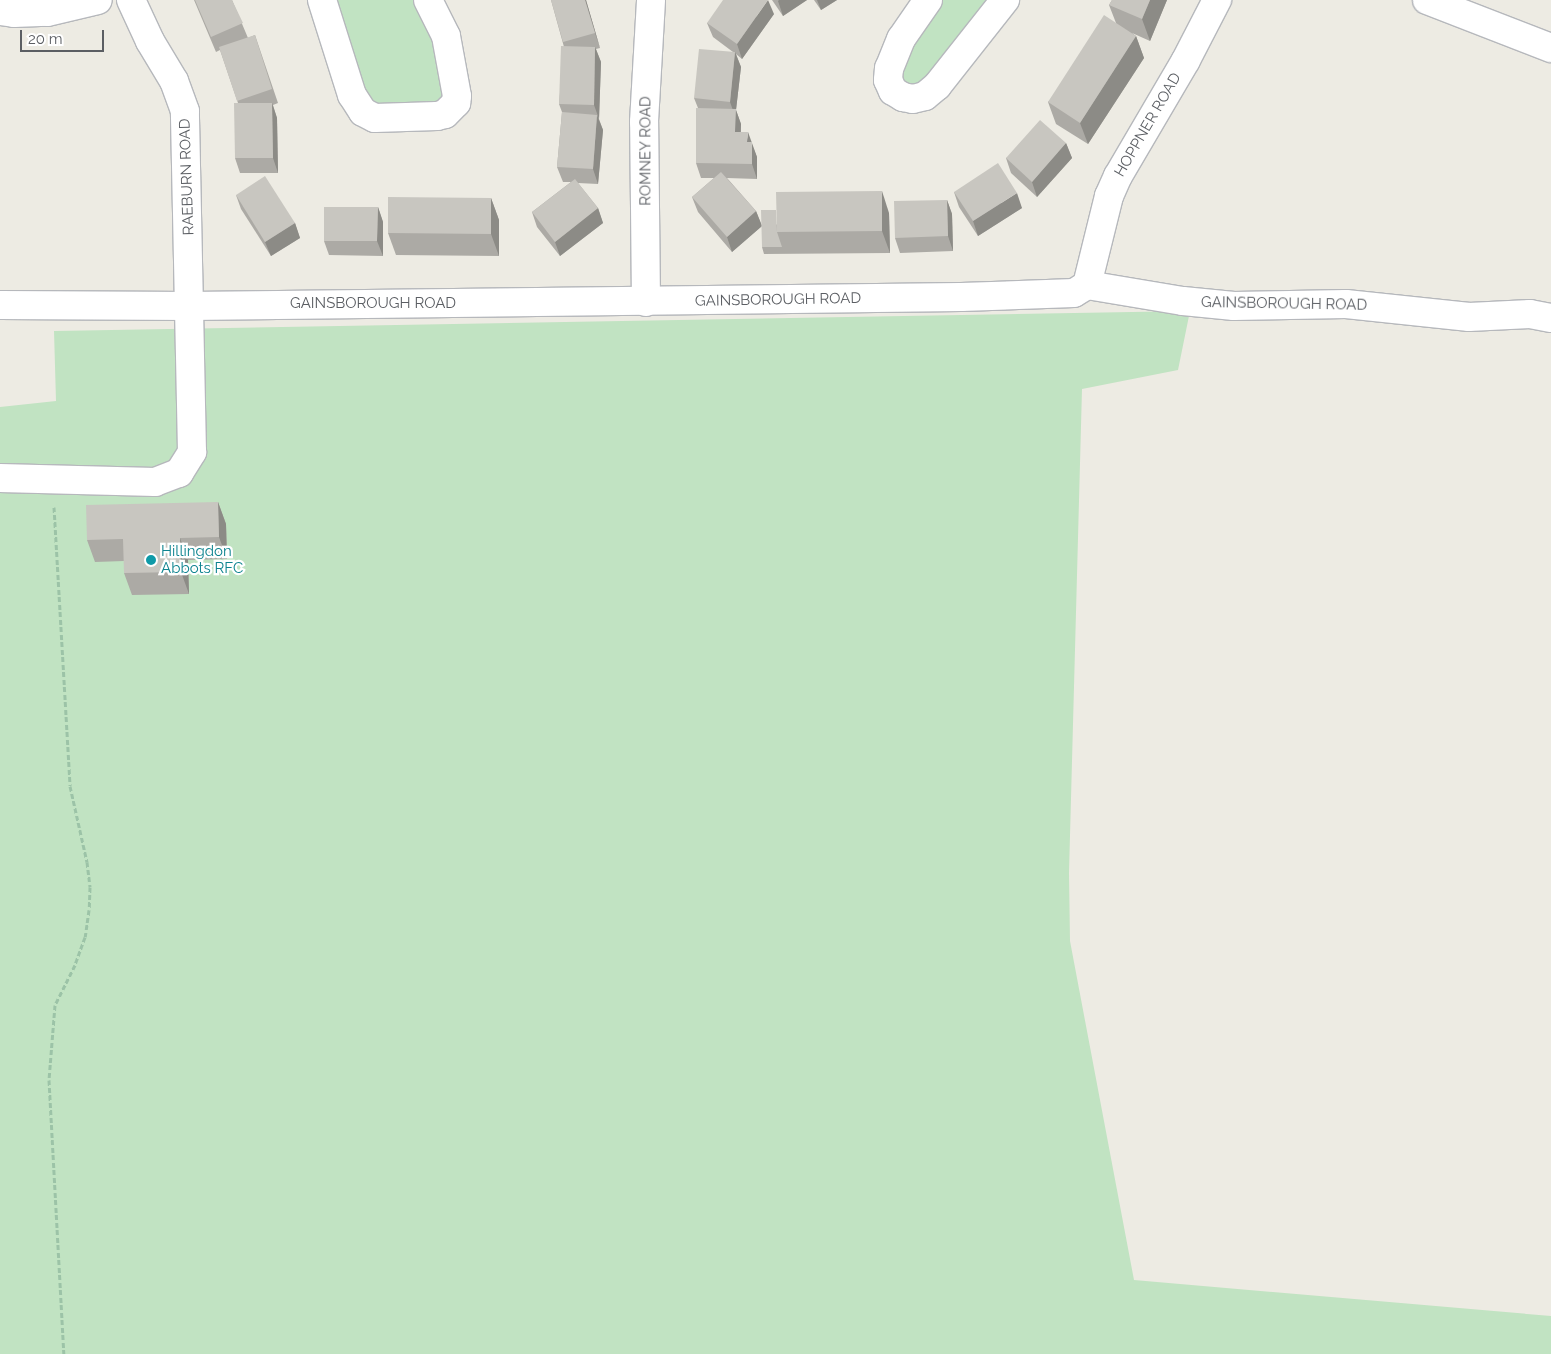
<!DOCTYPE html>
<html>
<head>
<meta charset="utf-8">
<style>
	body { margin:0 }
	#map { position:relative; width:1551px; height:1354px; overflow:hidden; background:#edebe3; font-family:Raleway,sans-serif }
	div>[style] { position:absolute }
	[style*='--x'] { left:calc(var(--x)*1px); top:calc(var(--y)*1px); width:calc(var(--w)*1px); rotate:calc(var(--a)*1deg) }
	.green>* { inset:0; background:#c1e3c2 }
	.path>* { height:3px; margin-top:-1.5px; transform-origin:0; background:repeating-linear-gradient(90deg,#9cc3a7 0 5px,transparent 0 7.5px) }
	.roads { filter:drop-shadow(1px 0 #b6b8bc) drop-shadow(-1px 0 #b6b8bc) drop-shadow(0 1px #b6b8bc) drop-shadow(0 -1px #b6b8bc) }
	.minor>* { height:28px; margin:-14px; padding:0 14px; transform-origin:14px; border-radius:14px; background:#fff }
	.wall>* { inset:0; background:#acaaa5 }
	.shaded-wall>* { inset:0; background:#8c8b86 }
	.building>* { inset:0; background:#c8c6c0 }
	.dots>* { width:14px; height:14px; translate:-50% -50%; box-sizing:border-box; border:2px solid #fff; border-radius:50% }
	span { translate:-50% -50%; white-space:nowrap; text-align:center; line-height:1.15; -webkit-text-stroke:4.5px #fff; paint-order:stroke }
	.street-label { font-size:15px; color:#5b5e63 }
	.culture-label { font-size:15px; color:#0d838f }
	.left { translate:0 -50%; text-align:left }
	.scale { position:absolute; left:20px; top:30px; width:84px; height:22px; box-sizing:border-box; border:2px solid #5b5e63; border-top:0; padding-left:6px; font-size:15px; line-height:18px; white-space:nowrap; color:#5b5e63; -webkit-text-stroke:4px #fff; paint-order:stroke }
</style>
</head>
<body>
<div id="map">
	<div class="green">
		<div style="clip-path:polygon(330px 0,421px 0,432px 20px,448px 102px,371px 110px)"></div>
		<div style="clip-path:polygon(937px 0,999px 0,934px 82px,909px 93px,895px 69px)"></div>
		<div style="clip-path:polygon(1190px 311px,1178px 370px,1082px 389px,1069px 873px,1070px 941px,1134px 1280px,1551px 1316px,1551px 1354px,0 1354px,0 407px,56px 401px,54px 331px)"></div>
	</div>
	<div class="path">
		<div style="--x:54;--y:507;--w:279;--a:86.7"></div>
		<div style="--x:70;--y:786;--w:78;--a:77.4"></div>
		<div style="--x:87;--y:862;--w:25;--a:83"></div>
		<div style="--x:90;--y:887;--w:23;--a:92"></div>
		<div style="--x:89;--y:910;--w:27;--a:98"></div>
		<div style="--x:85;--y:937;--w:30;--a:110"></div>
		<div style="--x:75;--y:965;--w:45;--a:116.6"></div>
		<div style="--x:55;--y:1005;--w:75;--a:94.6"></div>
		<div style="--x:49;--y:1080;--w:274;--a:86.9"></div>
	</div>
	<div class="roads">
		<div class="minor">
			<div style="--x:322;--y:0;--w:100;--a:72.5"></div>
			<div style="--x:352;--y:95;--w:20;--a:57"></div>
			<div style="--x:363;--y:112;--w:13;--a:27"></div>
			<div style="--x:375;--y:118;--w:62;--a:-1.8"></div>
			<div style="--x:437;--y:116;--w:8;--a:-14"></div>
			<div style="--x:445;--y:114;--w:16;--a:-45"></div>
			<div style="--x:456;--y:103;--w:7;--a:-82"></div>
			<div style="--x:457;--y:96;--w:61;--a:-100.4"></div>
			<div style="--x:446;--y:36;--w:40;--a:-116.6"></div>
			<div style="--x:928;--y:0;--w:47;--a:124.7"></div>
			<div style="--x:901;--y:39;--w:31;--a:112"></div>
			<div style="--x:889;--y:68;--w:12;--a:95"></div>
			<div style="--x:888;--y:80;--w:12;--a:66"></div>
			<div style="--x:893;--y:91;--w:12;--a:31"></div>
			<div style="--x:903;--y:97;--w:10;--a:11"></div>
			<div style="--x:913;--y:99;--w:12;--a:-14"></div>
			<div style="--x:925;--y:96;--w:16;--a:-40"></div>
			<div style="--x:937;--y:86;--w:110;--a:-51.7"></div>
			<div style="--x:1427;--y:0;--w:133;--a:21.2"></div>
			<div style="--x:0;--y:11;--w:14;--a:8"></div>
			<div style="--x:14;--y:13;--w:33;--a:-2"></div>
			<div style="--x:47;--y:12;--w:52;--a:-13.2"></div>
			<div style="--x:1087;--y:285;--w:92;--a:-76.1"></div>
			<div style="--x:1109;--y:196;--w:22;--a:-66"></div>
			<div style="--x:1118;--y:176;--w:134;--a:-59.6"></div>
			<div style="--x:1186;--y:60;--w:68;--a:-62.7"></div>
			<div style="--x:646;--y:302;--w:180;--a:-90.6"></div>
			<div style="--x:644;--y:122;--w:122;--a:-86.7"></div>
			<div style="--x:0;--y:305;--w:190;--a:0.3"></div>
			<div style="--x:190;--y:306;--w:771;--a:-0.67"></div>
			<div style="--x:961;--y:297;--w:113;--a:-2"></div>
			<div style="--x:1074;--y:293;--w:15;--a:-32"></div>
			<div style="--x:1087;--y:285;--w:97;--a:9.5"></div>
			<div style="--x:1183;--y:301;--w:51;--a:5.6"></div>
			<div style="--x:1234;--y:306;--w:112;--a:-1"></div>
			<div style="--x:1346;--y:304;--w:124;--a:6"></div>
			<div style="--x:1469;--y:317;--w:61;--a:-2.8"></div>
			<div style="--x:1530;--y:314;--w:21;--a:11"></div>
			<div style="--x:0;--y:478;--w:155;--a:1.5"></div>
			<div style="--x:155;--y:482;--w:26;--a:-21"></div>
			<div style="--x:179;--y:473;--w:25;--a:-58"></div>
			<div style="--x:192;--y:452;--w:341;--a:-91.2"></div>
			<div style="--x:185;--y:111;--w:32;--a:-110"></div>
			<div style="--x:174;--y:81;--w:47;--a:-121"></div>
			<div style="--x:150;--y:41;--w:45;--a:-114.9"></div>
		</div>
	</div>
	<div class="wall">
		<div style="clip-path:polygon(194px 0,232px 0,248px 38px,255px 35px,278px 103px,273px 105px,277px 118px,278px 173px,240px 173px,235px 158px,238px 103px,220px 50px,216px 52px)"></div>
		<div style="clip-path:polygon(551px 0,586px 0,600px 48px,596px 49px,601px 62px,599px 119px,603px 130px,598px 184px,578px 183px,598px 208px,603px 223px,560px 256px,537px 227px,532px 212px,571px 182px,563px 182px,557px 167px,562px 112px,559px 104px,564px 47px)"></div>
		<div style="clip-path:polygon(772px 0,807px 0,783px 16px)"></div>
		<div style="clip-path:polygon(814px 0,837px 0,821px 10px)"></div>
		<div style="clip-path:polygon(1112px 0,1167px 0,1150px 41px,1132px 33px,1136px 36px,1144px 58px,1088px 144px,1056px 124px,1048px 102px,1116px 23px,1109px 5px)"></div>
		<div style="clip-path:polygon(774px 14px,742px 59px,736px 54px,741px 67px,736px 110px,741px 124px,741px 132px,751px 142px,757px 157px,757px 179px,727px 178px,756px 211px,762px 226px,889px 213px,890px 253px,764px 254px,762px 247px,762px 226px,732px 252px,698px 212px,692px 197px,714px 178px,701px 178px,696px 163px,698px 108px,694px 98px,733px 52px,713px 37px,707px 23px)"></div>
		<div style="clip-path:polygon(1066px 143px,1072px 158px,1037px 197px,1011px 173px,1006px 158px)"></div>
		<div style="clip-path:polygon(954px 192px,1022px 208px,978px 236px,959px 207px)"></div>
		<div style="clip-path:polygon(236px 195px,295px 223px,300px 238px,271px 256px,241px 209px)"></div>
		<div style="clip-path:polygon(491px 198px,499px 220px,499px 256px,396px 255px,388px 233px)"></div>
		<div style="clip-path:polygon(947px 200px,952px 214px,953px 251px,900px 253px,895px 238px)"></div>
		<div style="clip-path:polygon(378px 207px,383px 222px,383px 256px,329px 255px,324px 241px)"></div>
		<div style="clip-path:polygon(218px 502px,226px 524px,227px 559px,188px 560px,189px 594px,132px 595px,124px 573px,124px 561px,95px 562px,87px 540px)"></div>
	</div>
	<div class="shaded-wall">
		<div style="clip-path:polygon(585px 0,586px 0,600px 48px,595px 33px)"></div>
		<div style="clip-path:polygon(768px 0,774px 14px,742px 59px,737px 44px)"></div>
		<div style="clip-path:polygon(779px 0,807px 0,783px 16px,778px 1px)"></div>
		<div style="clip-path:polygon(817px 0,837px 0,821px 10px)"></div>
		<div style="clip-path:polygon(1150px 0,1167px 0,1150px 41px,1142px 19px)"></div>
		<div style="clip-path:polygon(1136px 36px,1144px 58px,1088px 144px,1080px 123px)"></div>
		<div style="clip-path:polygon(595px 47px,601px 62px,599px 119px,594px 105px)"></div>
		<div style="clip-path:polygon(735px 52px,741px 67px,736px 110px,741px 124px,740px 147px,735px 132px,735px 116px,730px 102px)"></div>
		<div style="clip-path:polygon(272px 103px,277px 118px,278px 173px,273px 158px)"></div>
		<div style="clip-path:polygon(597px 115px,603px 130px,598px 184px,593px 169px)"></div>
		<div style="clip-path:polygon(748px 132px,757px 157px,757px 179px,752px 164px,747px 142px)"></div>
		<div style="clip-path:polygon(1066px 143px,1072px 158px,1037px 197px,1032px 182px)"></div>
		<div style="clip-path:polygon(882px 191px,889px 213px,890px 253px,882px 231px)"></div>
		<div style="clip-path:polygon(1017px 193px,1022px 208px,978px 236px,973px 221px)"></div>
		<div style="clip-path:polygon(491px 198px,499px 220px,499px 256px,491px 234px)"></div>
		<div style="clip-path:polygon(947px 200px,952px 214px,953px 251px,948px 236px)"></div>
		<div style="clip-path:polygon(378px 207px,383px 222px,383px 256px,377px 241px)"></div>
		<div style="clip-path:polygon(598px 208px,603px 223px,560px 256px,555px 242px)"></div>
		<div style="clip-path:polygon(756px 211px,762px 226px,732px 252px,727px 237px)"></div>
		<div style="clip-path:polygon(295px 223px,300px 238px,271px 256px,265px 242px)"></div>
		<div style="clip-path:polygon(218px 502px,226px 524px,227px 559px,219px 537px)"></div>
		<div style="clip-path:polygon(180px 538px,188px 560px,189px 594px,181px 572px)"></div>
	</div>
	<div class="building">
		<div style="clip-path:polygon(195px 0,232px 0,243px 23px,211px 37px)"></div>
		<div style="clip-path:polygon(551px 0,585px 0,595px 33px,563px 42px)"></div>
		<div style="clip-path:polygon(723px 0,768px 0,737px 44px,707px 23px)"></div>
		<div style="clip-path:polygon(1112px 0,1150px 0,1142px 19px,1109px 5px)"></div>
		<div style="clip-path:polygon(1104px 15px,1136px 36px,1080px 123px,1048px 102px)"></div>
		<div style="clip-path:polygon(255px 35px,272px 89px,237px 101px,219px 47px)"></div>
		<div style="clip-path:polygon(561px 46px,595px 47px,594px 105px,559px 104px)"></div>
		<div style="clip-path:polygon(699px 49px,735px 52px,730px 102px,694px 98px)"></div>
		<div style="clip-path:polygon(234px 103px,272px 103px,273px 158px,235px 158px)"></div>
		<div style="clip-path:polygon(696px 108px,736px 109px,735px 132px,748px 132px,747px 142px,752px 142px,752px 164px,696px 163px)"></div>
		<div style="clip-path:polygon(562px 112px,597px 115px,593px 169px,557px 167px)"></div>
		<div style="clip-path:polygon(1040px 120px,1066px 143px,1032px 182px,1006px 158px)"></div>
		<div style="clip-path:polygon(998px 163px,1017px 193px,973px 221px,954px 192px)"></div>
		<div style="clip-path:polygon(721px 172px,756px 211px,727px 237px,692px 197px)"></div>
		<div style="clip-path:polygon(265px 176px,295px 223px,265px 242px,236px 195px)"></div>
		<div style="clip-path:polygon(575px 179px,598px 208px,555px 242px,532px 212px)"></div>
		<div style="clip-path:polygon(882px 191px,882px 231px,777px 232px,776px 192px)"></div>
		<div style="clip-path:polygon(388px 197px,491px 198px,491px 234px,388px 233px)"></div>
		<div style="clip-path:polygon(947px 200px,948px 236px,895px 238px,894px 201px)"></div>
		<div style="clip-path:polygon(324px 207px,378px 207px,377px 241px,324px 241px)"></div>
		<div style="clip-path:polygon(761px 210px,776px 210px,777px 232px,782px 247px,762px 247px)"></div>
		<div style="clip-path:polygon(218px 502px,219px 537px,180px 538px,181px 572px,124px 573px,123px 539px,87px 540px,86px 505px)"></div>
	</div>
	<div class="dots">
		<div style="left:151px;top:560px;background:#0f9aa8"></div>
	</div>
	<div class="street-label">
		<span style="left:1148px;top:125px;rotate:-60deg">HOPPNER ROAD</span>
		<span style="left:646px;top:151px;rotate:-90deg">ROMNEY ROAD</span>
		<span style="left:187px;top:177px;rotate:-92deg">RAEBURN ROAD</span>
		<span style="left:778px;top:300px;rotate:-1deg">GAINSBOROUGH ROAD</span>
		<span style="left:373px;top:304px">GAINSBOROUGH ROAD</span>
		<span style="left:1284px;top:304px;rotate:1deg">GAINSBOROUGH ROAD</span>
	</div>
	<div class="culture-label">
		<span class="left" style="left:161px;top:560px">Hillingdon<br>Abbots RFC</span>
	</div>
	<div class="scale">20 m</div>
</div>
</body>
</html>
